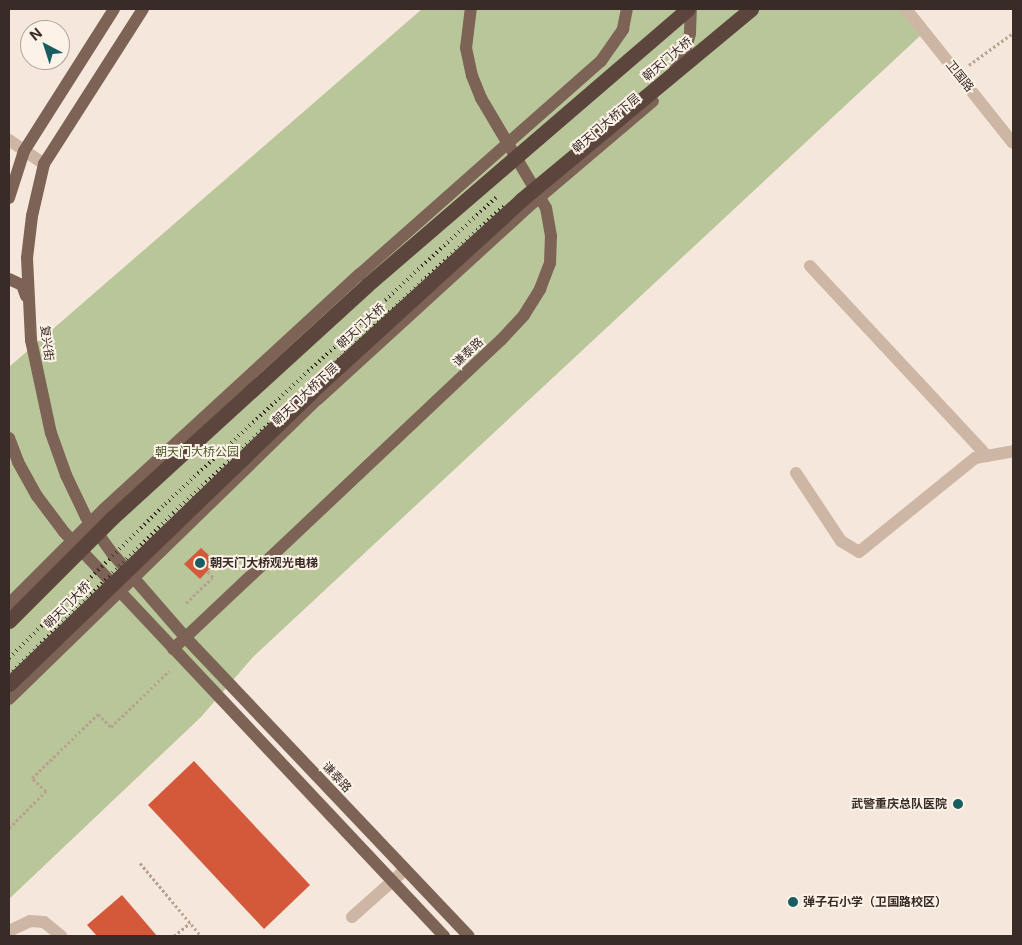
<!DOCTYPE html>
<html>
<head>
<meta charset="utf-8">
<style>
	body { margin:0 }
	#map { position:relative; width:1022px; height:945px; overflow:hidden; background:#f5e7db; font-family:Inter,"Noto Sans SC",sans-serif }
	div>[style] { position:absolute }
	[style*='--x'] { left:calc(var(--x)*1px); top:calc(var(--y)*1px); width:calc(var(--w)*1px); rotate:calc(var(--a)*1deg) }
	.green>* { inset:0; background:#b8c699 }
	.building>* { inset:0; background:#d3593a }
	.path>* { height:3px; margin-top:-1.5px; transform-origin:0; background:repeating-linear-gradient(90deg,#baa08f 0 2.5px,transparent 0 5px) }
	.minor>* { height:12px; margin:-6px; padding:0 6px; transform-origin:6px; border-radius:6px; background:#ceb6a5 }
	.major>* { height:12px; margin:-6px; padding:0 6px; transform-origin:6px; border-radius:6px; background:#7d6256 }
	.rail>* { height:4px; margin-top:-2px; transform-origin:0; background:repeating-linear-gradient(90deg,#392c27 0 1px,transparent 0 5px) }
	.major-bridge>* { height:12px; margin:-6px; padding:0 6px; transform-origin:6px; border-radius:6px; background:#7d6256 }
	.highway-bridge>* { height:15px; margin:-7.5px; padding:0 7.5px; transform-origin:7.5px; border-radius:7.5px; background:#5b453d }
	.dots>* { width:14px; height:14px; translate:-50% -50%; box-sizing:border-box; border:2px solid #fcf2e8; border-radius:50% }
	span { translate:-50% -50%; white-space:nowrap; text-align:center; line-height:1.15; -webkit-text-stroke:4px #fcf2e8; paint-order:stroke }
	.street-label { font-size:12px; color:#392c27 }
	.park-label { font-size:12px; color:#4a5a28 }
	.poi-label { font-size:12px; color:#392c27; font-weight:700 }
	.left { translate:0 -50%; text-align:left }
	.right { translate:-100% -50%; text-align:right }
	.frame { position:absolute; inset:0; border:10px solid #392c27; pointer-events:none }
	.north { position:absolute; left:20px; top:20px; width:50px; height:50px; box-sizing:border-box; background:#fcf2e8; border:1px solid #aea39b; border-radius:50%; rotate:320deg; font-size:14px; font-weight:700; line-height:20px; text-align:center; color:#392c27 }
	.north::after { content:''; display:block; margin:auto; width:18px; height:22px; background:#185e60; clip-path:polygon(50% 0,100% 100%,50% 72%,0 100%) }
</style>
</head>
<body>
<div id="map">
	<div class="green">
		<div style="clip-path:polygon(422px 9px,900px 9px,921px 35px,253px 657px,201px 717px,9px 899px,9px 367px)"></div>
	</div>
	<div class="building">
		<div style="clip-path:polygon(201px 548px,216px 562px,200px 579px,184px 564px)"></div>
		<div style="clip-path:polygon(194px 761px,310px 885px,264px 929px,148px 805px)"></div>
		<div style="clip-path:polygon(122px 895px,157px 936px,97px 936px,87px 925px)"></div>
	</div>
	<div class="path">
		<div style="--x:969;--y:65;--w:54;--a:-36"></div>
		<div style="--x:186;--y:603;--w:37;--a:-44"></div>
		<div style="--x:213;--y:577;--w:8;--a:-135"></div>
		<div style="--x:9;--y:828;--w:52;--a:-45"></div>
		<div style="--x:46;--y:791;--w:19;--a:-137"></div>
		<div style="--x:32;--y:778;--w:92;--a:-44.1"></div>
		<div style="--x:98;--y:714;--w:18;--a:45"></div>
		<div style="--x:111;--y:727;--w:81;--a:-44"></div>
		<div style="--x:140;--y:863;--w:95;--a:50.1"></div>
		<div style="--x:174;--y:936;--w:21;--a:-39"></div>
	</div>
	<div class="minor">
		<div style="--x:906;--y:9;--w:171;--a:51.4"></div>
		<div style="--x:9;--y:140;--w:42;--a:34.4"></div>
		<div style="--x:810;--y:266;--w:260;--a:47"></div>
		<div style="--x:796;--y:473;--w:82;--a:56.5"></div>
		<div style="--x:841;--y:541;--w:21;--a:31"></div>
		<div style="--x:859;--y:552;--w:149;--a:-39"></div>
		<div style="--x:975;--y:458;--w:39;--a:-10"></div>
		<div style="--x:352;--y:917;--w:71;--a:-41.6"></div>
		<div style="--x:9;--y:931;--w:23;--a:-25"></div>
		<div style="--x:30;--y:921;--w:14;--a:4"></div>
		<div style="--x:44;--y:922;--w:22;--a:39"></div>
	</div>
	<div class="major">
		<div style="--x:143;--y:9;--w:184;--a:122.6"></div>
		<div style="--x:44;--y:164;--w:53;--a:103"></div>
		<div style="--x:32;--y:216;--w:42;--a:96.8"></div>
		<div style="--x:27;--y:258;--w:82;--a:87.2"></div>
		<div style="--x:31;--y:340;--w:95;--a:77.9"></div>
		<div style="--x:51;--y:433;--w:45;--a:70.3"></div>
		<div style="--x:66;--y:475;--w:47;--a:64.5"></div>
		<div style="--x:86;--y:517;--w:44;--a:54.2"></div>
		<div style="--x:112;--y:553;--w:111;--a:49"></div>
		<div style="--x:185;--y:637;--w:412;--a:46.5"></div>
		<div style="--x:601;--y:61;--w:39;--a:-55"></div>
		<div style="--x:623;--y:29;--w:20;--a:-79"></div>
		<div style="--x:675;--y:70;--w:14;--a:-56"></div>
		<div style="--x:683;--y:58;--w:26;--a:-74"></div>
		<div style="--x:690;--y:33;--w:24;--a:-88"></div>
		<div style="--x:9;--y:198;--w:49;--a:-72.3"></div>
		<div style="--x:24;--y:151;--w:168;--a:-57.6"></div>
		<div style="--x:9;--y:279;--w:14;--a:25"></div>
		<div style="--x:22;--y:285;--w:12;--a:70"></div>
		<div style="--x:9;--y:438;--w:26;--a:69"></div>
		<div style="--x:18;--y:462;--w:39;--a:61"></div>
		<div style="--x:37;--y:496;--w:45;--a:53.1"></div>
		<div style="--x:64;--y:532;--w:555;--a:46.75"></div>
		<div style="--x:173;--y:649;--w:451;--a:-43.3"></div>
		<div style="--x:501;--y:340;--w:34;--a:-47"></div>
		<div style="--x:524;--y:315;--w:31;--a:-58"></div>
		<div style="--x:540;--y:289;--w:28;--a:-69"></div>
		<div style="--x:550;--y:263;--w:27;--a:-88"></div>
		<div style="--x:551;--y:236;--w:28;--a:-100"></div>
		<div style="--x:546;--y:208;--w:128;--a:-120.6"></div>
		<div style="--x:481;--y:98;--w:24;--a:-112"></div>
		<div style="--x:472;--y:76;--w:29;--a:-102"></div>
		<div style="--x:466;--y:48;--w:39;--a:-83"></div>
	</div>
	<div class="rail">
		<div style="--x:9;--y:658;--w:219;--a:-44.6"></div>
		<div style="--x:165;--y:504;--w:451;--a:-42.8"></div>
		<div style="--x:9;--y:675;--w:231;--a:-44.6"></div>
		<div style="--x:173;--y:513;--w:451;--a:-42.9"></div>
	</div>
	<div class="major-bridge">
		<div style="--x:9;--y:604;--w:133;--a:-45"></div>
		<div style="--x:103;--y:510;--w:349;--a:-42.6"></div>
		<div style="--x:360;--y:274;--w:322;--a:-41.5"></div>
		<div style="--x:9;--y:699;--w:431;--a:-44.2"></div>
		<div style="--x:318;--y:399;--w:283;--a:-42.4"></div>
		<div style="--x:527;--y:208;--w:165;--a:-40.3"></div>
	</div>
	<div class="highway-bridge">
		<div style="--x:9;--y:621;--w:146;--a:-45"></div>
		<div style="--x:112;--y:518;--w:345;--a:-42.4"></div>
		<div style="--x:367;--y:285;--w:423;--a:-40.7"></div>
		<div style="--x:9;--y:684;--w:420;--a:-44"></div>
		<div style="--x:311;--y:392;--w:285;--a:-42.4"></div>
		<div style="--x:521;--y:200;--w:299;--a:-39.7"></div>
	</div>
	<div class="dots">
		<div style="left:200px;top:563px;background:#185e60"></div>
		<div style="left:958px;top:804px;background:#185e60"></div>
		<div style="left:793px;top:902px;background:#185e60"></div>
	</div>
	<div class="street-label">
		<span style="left:667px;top:59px;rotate:-40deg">朝天门大桥</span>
		<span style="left:960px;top:76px;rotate:51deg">卫国路</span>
		<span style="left:606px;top:123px;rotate:-40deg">朝天门大桥下层</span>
		<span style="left:361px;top:326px;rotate:-42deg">朝天门大桥</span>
		<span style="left:47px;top:343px;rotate:83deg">复兴街</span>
		<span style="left:468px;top:352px;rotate:-43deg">谦泰路</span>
		<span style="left:305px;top:394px;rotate:-43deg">朝天门大桥下层</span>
		<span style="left:67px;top:605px;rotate:-45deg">朝天门大桥</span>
		<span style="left:337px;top:777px;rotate:47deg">谦泰路</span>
	</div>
	<div class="park-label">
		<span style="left:197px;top:452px">朝天门大桥公园</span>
	</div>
	<div class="poi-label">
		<span class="left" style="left:210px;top:563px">朝天门大桥观光电梯</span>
		<span class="right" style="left:947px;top:804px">武警重庆总队医院</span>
		<span class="left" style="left:803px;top:902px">弹子石小学（卫国路校区）</span>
	</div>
	<div class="frame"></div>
	<div class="north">N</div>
</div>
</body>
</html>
